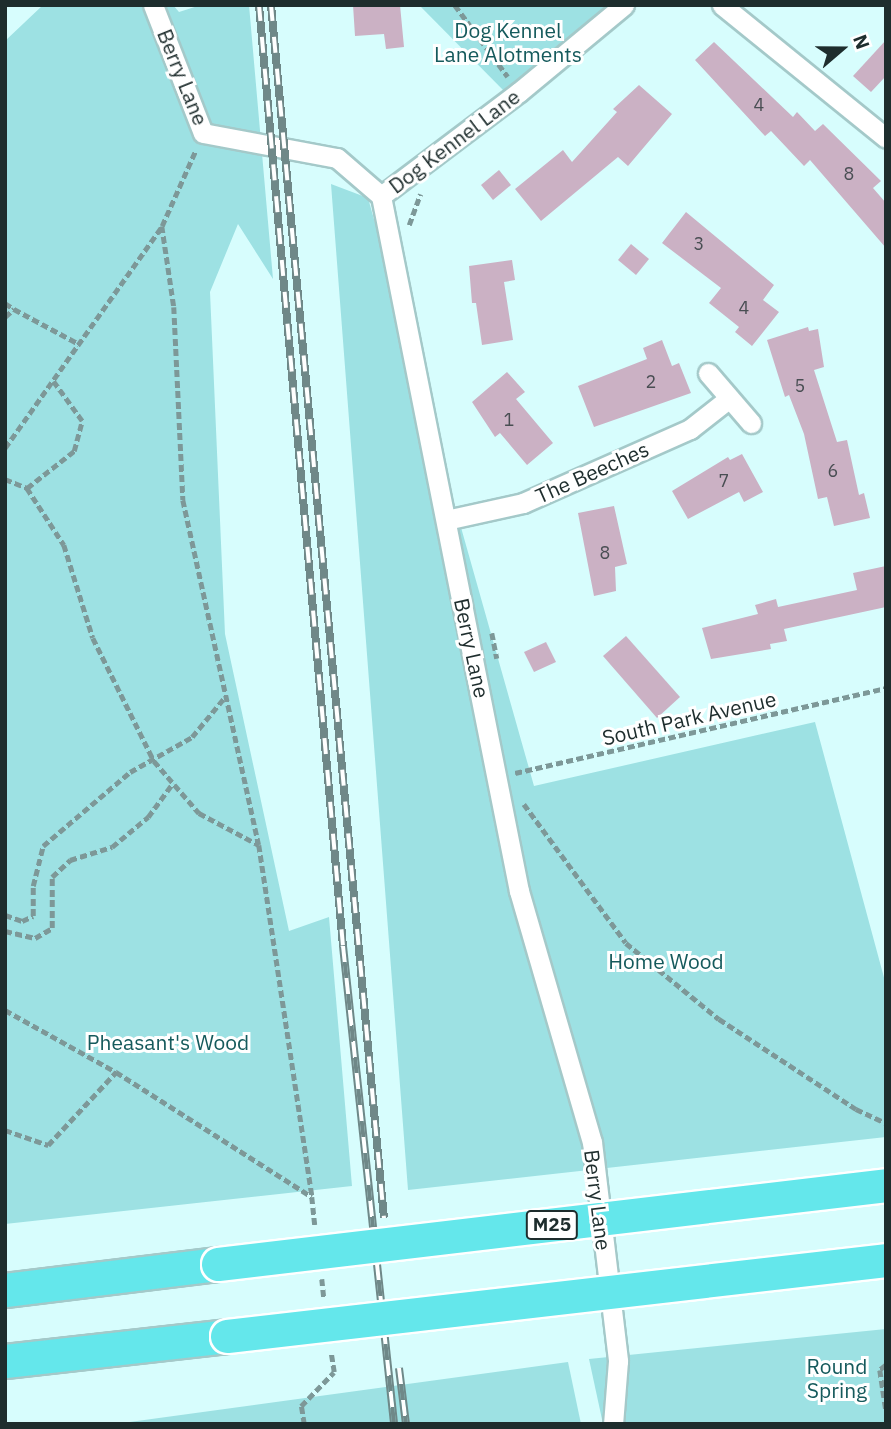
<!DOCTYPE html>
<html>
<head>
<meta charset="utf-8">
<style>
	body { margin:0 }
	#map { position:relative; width:891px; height:1429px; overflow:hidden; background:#d7fdfd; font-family:"IBM Plex Sans",sans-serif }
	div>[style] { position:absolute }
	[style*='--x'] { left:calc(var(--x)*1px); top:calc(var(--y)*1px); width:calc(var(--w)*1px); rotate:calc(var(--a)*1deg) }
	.green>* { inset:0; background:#9de1e3 }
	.building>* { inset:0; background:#cbb1c4 }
	.path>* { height:4.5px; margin-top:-2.25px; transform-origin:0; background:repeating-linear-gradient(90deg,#7d9898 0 7px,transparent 0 10.5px) }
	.roads { filter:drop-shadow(2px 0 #a4c9c9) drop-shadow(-2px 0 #a4c9c9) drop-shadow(0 2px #a4c9c9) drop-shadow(0 -2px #a4c9c9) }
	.minor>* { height:19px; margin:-9.5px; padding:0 9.5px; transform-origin:9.5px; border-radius:9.5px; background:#fff }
	.motorway>* { height:33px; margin:-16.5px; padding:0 16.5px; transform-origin:16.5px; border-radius:16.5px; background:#64e7eb }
	.rail>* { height:8px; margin-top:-4px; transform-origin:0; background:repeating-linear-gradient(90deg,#fff 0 16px,#6f8888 0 32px); box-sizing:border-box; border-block:2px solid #6f8888 }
	.bridges { filter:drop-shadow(2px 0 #fff) drop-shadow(-2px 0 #fff) drop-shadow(0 2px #fff) drop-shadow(0 -2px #fff) }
	.motorway-bridge>* { height:33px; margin:-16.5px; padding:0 16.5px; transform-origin:16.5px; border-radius:16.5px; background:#64e7eb }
	span { translate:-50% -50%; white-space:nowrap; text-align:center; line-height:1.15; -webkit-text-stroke:6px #fff; paint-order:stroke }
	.number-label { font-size:18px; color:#494e53 }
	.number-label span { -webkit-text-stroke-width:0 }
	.shield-label span { padding:2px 5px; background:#fff; border:2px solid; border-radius:5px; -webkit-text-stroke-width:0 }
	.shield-label { font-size:19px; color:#1e2d2d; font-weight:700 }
	.park-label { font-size:21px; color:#155a5c }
	.street-label { font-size:21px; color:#1e2d2d }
	.frame { position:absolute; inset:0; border:7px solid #1e2d2d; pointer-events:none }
	.north { position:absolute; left:807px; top:14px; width:70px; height:70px; -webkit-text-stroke:5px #fff; paint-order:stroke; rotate:70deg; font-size:19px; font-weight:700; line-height:28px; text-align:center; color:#1e2d2d }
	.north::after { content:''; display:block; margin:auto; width:24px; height:32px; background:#1e2d2d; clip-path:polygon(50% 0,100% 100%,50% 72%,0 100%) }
</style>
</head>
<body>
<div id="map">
	<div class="green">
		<div style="clip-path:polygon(43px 5px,173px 5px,179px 12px,201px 5px,249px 5px,273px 279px,238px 224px,210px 292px,225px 634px,289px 931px,329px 917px,352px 1186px,5px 1224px,5px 41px)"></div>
		<div style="clip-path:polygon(419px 5px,608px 5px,506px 93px)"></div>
		<div style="clip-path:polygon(331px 184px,368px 198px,534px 786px,815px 722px,886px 985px,886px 1137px,408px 1190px)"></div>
		<div style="clip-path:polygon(886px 1329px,886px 1424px,603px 1424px,589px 1359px)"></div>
		<div style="clip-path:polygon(568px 1362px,581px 1424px,115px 1424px)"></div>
	</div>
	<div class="building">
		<div style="clip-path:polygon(353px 5px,400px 5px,404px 47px,386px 49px,384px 34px,355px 36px)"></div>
		<div style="clip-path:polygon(886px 40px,886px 76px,871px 92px,853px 76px)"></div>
		<div style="clip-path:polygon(714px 42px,793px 117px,797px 112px,815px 131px,823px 124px,881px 181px,873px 188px,886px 203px,886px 248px,810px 160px,804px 166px,771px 131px,765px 136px,695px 60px)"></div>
		<div style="clip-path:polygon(639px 85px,672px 114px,628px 166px,618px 157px,541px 221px,515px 189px,563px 150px,572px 162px,617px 112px,613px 109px)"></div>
		<div style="clip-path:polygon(499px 170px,511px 185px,493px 200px,481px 185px)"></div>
		<div style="clip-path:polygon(686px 212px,774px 285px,763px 300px,779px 312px,752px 346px,735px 332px,739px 327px,709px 303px,721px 288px,662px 243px)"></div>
		<div style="clip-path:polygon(631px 244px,649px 259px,636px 275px,618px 260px)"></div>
		<div style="clip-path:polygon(512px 260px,515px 280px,504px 282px,513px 340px,482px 345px,476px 303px,472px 303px,469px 266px)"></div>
		<div style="clip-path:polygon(808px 327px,809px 331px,818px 329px,824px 367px,814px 370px,837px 442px,847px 440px,859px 495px,864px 493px,870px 518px,834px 526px,827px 497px,818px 499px,804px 434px,789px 395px,785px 397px,767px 340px)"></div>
		<div style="clip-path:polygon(662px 340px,672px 366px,679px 363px,691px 393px,594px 427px,578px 386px,647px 359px,643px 348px)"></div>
		<div style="clip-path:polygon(507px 372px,525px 392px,516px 399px,553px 443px,527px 465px,500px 433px,495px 437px,472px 402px)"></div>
		<div style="clip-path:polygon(742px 454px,763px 492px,744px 502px,739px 492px,688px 519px,672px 491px,728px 457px,730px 460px)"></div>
		<div style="clip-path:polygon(614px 506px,627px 564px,615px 567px,616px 591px,594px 596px,578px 513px)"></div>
		<div style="clip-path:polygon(886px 566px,886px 607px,784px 629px,787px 641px,770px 644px,771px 649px,711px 659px,702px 628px,758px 614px,755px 605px,776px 599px,778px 607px,857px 590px,853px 573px)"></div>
		<div style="clip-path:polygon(626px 636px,680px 697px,657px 718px,603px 656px)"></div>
		<div style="clip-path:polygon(546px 642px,556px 662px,534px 672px,524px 652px)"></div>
	</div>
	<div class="path">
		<div style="--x:455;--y:5;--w:89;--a:53.6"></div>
		<div style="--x:409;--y:225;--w:33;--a:-70"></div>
		<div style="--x:162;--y:226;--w:82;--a:81.6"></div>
		<div style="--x:174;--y:307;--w:193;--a:87.3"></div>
		<div style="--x:183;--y:500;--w:353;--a:77.6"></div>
		<div style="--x:259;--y:845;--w:356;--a:81.4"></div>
		<div style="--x:5;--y:303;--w:11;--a:34"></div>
		<div style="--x:5;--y:317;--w:12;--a:-42"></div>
		<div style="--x:14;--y:309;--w:74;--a:28.3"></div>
		<div style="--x:5;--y:448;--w:272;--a:-54.7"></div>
		<div style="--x:162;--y:226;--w:81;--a:-66"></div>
		<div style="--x:5;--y:479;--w:24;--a:22"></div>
		<div style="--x:27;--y:488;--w:68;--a:57"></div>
		<div style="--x:64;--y:545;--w:97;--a:72.7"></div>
		<div style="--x:93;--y:638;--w:137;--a:63.6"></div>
		<div style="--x:154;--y:761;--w:69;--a:49.1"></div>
		<div style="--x:199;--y:813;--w:68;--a:28.1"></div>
		<div style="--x:27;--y:488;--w:60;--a:-38.2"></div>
		<div style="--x:74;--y:451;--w:31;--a:-75"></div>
		<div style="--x:82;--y:421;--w:49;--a:-125.9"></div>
		<div style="--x:492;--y:633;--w:26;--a:79"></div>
		<div style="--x:515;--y:773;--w:381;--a:-12.9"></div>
		<div style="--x:524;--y:804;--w:172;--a:53.7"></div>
		<div style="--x:626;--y:943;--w:120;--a:39.3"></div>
		<div style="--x:719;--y:1019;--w:164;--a:33.3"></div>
		<div style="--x:856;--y:1109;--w:33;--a:25"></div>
		<div style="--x:5;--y:915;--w:18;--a:19"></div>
		<div style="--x:22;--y:921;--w:12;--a:-24"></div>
		<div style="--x:33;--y:916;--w:30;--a:-90"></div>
		<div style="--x:33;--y:886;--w:41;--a:-76"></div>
		<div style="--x:43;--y:846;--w:114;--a:-40.4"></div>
		<div style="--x:130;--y:772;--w:71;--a:-29.4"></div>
		<div style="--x:192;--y:737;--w:52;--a:-50.5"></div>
		<div style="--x:5;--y:931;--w:31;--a:13"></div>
		<div style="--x:35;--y:938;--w:20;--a:-30"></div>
		<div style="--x:52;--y:928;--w:51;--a:-90"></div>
		<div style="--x:52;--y:877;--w:25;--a:-43"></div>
		<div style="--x:70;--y:860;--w:44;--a:-17.2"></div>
		<div style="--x:112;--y:847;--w:47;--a:-39.8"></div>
		<div style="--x:148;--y:817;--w:42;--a:-53.7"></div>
		<div style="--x:5;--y:1010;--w:127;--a:29.2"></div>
		<div style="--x:116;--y:1072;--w:232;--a:32.5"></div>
		<div style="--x:312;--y:1197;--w:28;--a:84"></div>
		<div style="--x:5;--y:1130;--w:46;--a:19.2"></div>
		<div style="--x:48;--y:1145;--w:100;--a:-47"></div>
		<div style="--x:322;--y:1279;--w:19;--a:84"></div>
		<div style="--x:886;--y:1365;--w:8;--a:140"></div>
		<div style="--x:880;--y:1370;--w:40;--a:81.5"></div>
		<div style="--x:304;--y:1424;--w:18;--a:-99"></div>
		<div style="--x:301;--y:1406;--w:47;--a:-45.9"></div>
		<div style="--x:334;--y:1372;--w:20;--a:-99"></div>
	</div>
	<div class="roads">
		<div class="minor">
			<div style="--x:153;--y:5;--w:137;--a:68.7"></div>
			<div style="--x:203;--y:133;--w:136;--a:10.6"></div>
			<div style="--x:337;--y:158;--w:58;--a:40.8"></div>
			<div style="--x:381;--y:196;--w:709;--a:78.77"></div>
			<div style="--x:519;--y:891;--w:261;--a:73.8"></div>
			<div style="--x:592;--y:1142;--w:221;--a:83.2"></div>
			<div style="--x:618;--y:1361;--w:63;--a:94.5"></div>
			<div style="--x:722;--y:5;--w:211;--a:39"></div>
			<div style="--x:381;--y:196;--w:173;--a:-37"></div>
			<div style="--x:519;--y:92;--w:136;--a:-39.6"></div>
			<div style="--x:708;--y:373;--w:66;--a:49.3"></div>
			<div style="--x:446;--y:520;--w:79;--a:-12.4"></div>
			<div style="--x:523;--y:503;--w:183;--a:-23.9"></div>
			<div style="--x:690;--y:429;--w:47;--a:-38.1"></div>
		</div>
		<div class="motorway">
			<div style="--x:5;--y:1290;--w:215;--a:-7"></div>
			<div style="--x:5;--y:1361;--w:223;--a:-6.4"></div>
		</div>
	</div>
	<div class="rail">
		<div style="--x:259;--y:5;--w:945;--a:84.9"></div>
		<div style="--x:343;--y:946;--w:481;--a:83.9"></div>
		<div style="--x:271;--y:5;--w:1218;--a:84.68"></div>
		<div style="--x:399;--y:1368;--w:56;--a:82.9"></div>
	</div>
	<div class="bridges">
		<div class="motorway-bridge">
			<div style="--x:218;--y:1264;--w:673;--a:-6.74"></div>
			<div style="--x:227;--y:1336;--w:663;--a:-6.58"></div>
		</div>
	</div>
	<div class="number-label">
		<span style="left:759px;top:105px">4</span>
		<span style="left:849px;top:174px">8</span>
		<span style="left:699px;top:244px">3</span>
		<span style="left:744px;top:308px">4</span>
		<span style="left:651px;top:382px">2</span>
		<span style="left:800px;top:386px">5</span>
		<span style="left:509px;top:420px">1</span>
		<span style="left:833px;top:471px">6</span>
		<span style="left:724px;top:481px">7</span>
		<span style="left:605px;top:553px">8</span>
	</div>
	<div class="shield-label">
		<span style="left:552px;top:1225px">M25</span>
	</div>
	<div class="park-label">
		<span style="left:508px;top:42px">Dog Kennel<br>Lane Alotments</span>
		<span style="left:666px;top:961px">Home Wood</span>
		<span style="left:168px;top:1042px">Pheasant's Wood</span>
		<span style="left:837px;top:1378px">Round<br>Spring</span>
	</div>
	<div class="street-label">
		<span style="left:183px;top:77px;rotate:68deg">Berry Lane</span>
		<span style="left:454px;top:141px;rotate:-37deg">Dog Kennel Lane</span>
		<span style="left:592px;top:472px;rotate:-24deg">The Beeches</span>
		<span style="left:472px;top:648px;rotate:78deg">Berry Lane</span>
		<span style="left:689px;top:718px;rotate:-13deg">South Park Avenue</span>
		<span style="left:598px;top:1200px;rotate:83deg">Berry Lane</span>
	</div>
	<div class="frame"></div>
	<div class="north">N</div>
</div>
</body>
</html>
